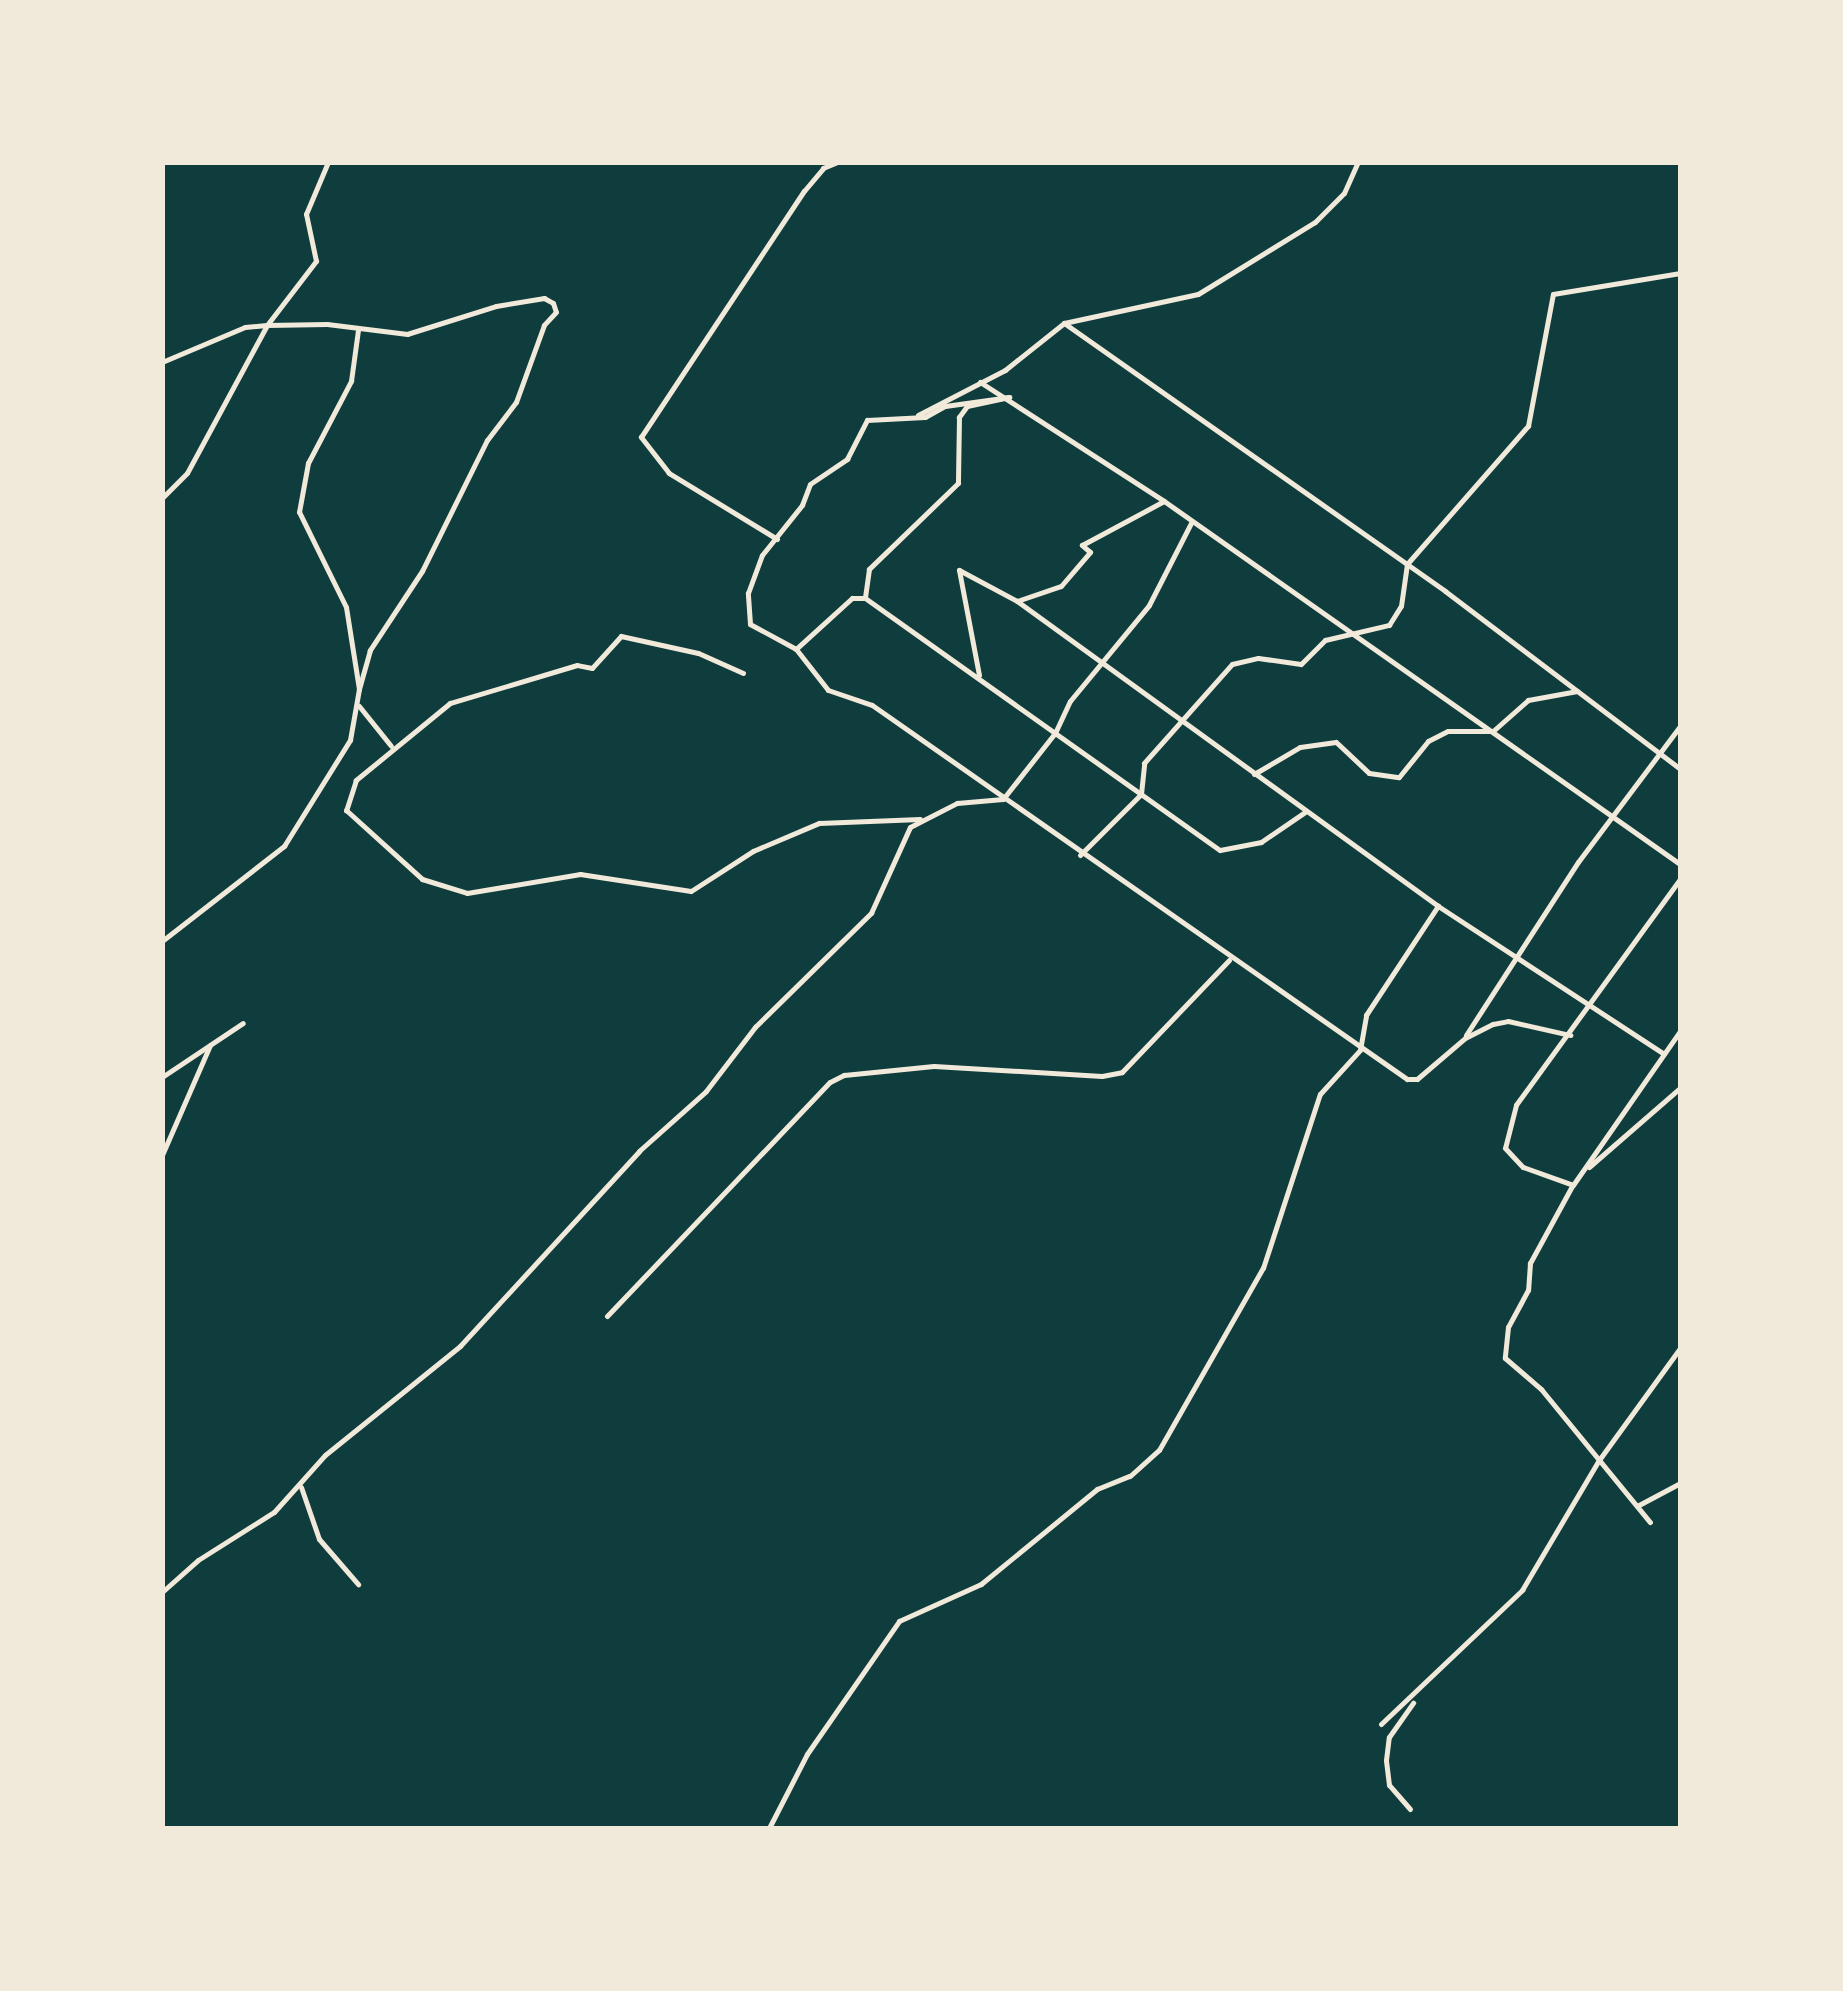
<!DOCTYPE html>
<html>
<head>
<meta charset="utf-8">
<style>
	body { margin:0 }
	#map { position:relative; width:1843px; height:1991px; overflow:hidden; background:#0f3d3e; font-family:"Times New Roman",serif }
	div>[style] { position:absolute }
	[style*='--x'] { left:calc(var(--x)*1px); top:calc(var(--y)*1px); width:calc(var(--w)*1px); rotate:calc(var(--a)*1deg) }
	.minor>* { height:5px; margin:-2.5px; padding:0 2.5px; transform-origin:2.5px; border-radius:2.5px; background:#f1e9da }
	span { translate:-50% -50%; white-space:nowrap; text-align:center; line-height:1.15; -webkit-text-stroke:9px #f1e9da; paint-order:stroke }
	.frame { position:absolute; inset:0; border:165px solid #f1e9da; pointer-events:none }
</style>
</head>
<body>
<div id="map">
	<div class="minor">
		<div style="--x:1064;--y:323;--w:466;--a:35.1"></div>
		<div style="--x:1445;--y:591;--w:295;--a:37.1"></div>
		<div style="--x:162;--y:362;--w:90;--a:-22.9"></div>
		<div style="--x:245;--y:327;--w:22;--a:-5"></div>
		<div style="--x:267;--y:325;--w:81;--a:-52.6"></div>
		<div style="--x:316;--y:261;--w:48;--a:-102"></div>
		<div style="--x:306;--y:214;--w:56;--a:-67.1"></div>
		<div style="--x:980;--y:382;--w:219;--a:32.9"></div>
		<div style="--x:1164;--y:501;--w:631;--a:35.13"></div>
		<div style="--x:1009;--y:397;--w:43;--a:167.9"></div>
		<div style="--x:967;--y:406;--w:14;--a:126"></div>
		<div style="--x:959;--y:417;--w:66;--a:90.9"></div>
		<div style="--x:958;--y:483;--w:124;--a:136"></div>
		<div style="--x:869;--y:569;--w:29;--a:98"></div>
		<div style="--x:865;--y:598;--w:13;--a:180"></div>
		<div style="--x:852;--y:598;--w:76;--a:137.7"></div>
		<div style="--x:796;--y:649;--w:52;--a:-151.5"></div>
		<div style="--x:750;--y:624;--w:31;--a:-94"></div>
		<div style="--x:748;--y:593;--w:40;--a:-69.8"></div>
		<div style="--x:762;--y:555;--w:64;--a:-51.3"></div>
		<div style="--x:802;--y:505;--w:22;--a:-69"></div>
		<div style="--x:810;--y:484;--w:45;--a:-34"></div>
		<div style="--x:847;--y:459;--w:44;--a:-62.9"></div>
		<div style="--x:867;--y:420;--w:58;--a:-3"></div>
		<div style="--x:925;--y:417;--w:23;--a:-29"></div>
		<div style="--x:945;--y:406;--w:65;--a:-8"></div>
		<div style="--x:918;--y:415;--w:98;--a:-27.3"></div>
		<div style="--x:1005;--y:370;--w:75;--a:-38.5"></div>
		<div style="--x:1064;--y:323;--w:137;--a:-12.2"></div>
		<div style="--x:1198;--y:294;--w:137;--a:-31.6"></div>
		<div style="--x:1315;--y:222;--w:41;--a:-45"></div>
		<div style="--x:1344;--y:193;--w:34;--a:-66"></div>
		<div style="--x:162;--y:498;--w:35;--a:-45"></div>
		<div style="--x:187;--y:473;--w:168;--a:-61.6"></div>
		<div style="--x:267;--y:325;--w:60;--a:-1"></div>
		<div style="--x:327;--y:324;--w:81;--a:7.1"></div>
		<div style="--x:407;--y:334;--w:93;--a:-17.5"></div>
		<div style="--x:496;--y:306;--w:49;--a:-9.5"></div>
		<div style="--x:544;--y:298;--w:10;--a:29"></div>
		<div style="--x:553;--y:303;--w:9;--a:72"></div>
		<div style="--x:556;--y:312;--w:18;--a:133"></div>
		<div style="--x:544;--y:325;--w:82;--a:110"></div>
		<div style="--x:516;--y:402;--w:48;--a:127.3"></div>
		<div style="--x:487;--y:440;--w:146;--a:116.4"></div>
		<div style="--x:422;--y:571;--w:95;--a:123.4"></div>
		<div style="--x:370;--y:650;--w:41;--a:105.8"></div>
		<div style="--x:777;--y:539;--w:127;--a:-148.6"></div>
		<div style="--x:669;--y:473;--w:46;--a:-127.9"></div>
		<div style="--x:641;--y:437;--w:295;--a:-56.5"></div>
		<div style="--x:804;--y:191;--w:30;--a:-50"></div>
		<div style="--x:823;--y:168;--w:15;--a:-23"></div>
		<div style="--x:865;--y:598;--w:435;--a:35.4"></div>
		<div style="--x:1220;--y:850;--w:42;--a:-11"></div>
		<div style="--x:1261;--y:842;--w:53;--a:-34.3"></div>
		<div style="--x:1017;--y:601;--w:520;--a:35.92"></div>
		<div style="--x:1438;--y:906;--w:270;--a:33.2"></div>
		<div style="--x:796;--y:649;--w:52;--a:52"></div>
		<div style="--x:828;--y:690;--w:46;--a:18.8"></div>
		<div style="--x:872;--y:705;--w:653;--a:34.96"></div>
		<div style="--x:1407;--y:1079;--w:10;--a:0"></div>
		<div style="--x:1417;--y:1079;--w:63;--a:-40.5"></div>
		<div style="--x:1465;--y:1038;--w:31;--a:-27"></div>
		<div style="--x:1493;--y:1024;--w:15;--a:-11"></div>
		<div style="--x:1508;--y:1021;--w:64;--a:12.7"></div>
		<div style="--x:743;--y:673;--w:49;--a:-156"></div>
		<div style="--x:698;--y:653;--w:79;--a:-167.6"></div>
		<div style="--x:621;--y:636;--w:43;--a:132.2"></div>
		<div style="--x:592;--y:668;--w:15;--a:-169"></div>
		<div style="--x:577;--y:665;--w:133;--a:163.3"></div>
		<div style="--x:450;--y:703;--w:122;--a:140.7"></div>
		<div style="--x:356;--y:780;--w:32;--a:108"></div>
		<div style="--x:346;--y:810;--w:103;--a:42.2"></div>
		<div style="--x:422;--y:879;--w:47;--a:17.3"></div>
		<div style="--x:467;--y:893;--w:115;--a:-9.5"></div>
		<div style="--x:580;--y:874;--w:112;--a:8.7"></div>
		<div style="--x:691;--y:891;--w:74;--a:-32.8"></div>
		<div style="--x:753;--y:851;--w:72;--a:-23"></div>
		<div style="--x:819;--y:823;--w:101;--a:-2.3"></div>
		<div style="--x:979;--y:675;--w:107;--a:-100.8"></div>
		<div style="--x:959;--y:570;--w:66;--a:28.1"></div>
		<div style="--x:1017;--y:601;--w:46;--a:-18.8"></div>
		<div style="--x:1061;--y:586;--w:45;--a:-49.5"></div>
		<div style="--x:1090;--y:552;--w:11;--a:-139"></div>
		<div style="--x:1082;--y:545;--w:93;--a:-28.2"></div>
		<div style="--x:359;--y:706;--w:51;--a:51.3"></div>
		<div style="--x:1254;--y:774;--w:53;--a:-30.4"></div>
		<div style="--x:1300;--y:747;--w:36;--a:-8"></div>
		<div style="--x:1336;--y:742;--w:45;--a:43.2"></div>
		<div style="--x:1369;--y:773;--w:30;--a:8"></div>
		<div style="--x:1399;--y:777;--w:46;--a:-51.1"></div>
		<div style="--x:1428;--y:741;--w:22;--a:-27"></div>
		<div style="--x:1448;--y:731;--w:45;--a:0"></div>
		<div style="--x:1493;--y:731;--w:47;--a:-41.5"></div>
		<div style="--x:1528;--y:700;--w:50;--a:-10.4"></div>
		<div style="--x:1080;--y:855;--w:86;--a:-45"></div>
		<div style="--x:1141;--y:794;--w:31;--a:-84"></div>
		<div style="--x:1144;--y:763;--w:132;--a:-48.4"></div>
		<div style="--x:1232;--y:664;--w:27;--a:-13"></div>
		<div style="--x:1258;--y:658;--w:43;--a:7.9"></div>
		<div style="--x:1301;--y:664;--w:34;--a:-45"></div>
		<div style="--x:1325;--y:640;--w:66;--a:-13.2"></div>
		<div style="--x:1389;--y:625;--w:22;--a:-58"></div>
		<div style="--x:1401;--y:606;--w:42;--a:-81.9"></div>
		<div style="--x:1407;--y:564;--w:184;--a:-48.8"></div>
		<div style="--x:1528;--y:426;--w:134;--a:-79.3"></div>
		<div style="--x:1553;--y:294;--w:129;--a:-9.4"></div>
		<div style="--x:1680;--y:879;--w:279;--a:126"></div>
		<div style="--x:1516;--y:1105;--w:44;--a:104.3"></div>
		<div style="--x:1505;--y:1148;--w:26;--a:47"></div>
		<div style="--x:1523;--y:1167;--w:53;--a:19.8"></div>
		<div style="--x:1573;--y:1185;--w:188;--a:-55.2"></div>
		<div style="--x:162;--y:941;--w:155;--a:-37.9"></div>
		<div style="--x:284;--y:846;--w:125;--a:-58.1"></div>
		<div style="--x:350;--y:740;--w:52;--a:-80"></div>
		<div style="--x:359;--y:689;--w:83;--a:-99"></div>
		<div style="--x:346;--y:607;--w:106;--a:-116.3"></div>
		<div style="--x:299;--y:512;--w:50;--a:-79.6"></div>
		<div style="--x:308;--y:463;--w:93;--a:-62.3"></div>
		<div style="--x:351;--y:381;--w:51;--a:-82.2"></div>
		<div style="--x:1466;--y:1035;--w:206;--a:-57.1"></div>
		<div style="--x:1578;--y:862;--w:170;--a:-53.1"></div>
		<div style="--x:162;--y:1077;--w:97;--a:-33.7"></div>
		<div style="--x:162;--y:1155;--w:120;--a:-66.4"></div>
		<div style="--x:1589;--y:1167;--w:121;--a:-41"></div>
		<div style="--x:1572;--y:1186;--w:88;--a:118.6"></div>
		<div style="--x:1530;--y:1263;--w:27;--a:94"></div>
		<div style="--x:1528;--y:1290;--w:42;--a:118.4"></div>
		<div style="--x:1508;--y:1327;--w:31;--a:96"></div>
		<div style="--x:1505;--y:1358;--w:48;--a:40.7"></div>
		<div style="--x:1541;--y:1389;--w:172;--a:50.7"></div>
		<div style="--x:607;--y:1316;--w:323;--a:-46.4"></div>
		<div style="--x:830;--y:1082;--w:16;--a:-27"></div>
		<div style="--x:844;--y:1075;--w:90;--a:-5.7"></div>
		<div style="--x:934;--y:1066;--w:168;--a:3.4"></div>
		<div style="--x:1102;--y:1076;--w:20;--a:-11"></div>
		<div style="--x:1122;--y:1072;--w:155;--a:-46.3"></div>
		<div style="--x:301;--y:1487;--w:55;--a:70.9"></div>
		<div style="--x:319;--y:1539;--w:60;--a:49.1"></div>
		<div style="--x:1637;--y:1506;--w:49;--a:-28.1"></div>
		<div style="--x:162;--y:1592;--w:48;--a:-41.6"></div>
		<div style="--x:198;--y:1560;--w:90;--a:-32.3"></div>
		<div style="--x:274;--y:1512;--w:76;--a:-48.2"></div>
		<div style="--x:325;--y:1455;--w:174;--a:-38.9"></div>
		<div style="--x:460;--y:1346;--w:265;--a:-47.4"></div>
		<div style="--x:639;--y:1151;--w:90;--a:-41.8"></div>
		<div style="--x:706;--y:1091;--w:81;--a:-52.6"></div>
		<div style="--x:755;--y:1027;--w:163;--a:-44.5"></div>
		<div style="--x:871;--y:913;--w:94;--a:-65.6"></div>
		<div style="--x:910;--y:827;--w:53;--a:-27.1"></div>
		<div style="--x:957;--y:803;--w:46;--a:-5"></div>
		<div style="--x:1003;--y:799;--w:84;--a:-51.8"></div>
		<div style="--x:1055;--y:733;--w:35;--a:-65"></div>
		<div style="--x:1070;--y:701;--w:124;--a:-50.5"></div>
		<div style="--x:1149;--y:605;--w:94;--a:-62.9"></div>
		<div style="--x:1381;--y:1724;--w:195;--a:-43.5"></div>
		<div style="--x:1522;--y:1590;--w:151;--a:-59.4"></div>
		<div style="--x:1599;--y:1460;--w:138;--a:-54.1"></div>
		<div style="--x:1410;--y:1809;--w:32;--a:-131"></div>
		<div style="--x:1389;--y:1785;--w:25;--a:-97"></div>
		<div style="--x:1386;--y:1760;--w:23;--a:-83"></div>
		<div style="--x:1389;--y:1737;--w:42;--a:-54.8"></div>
		<div style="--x:769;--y:1828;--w:83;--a:-62.8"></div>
		<div style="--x:807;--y:1754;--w:162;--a:-55.3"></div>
		<div style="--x:899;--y:1621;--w:90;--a:-24.3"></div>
		<div style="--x:981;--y:1584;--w:150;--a:-39.3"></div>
		<div style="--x:1097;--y:1489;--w:35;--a:-22"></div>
		<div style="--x:1130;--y:1476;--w:39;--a:-42"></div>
		<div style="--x:1159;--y:1450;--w:210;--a:-60.3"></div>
		<div style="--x:1263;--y:1268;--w:183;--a:-71.9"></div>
		<div style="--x:1320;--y:1094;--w:59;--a:-47.7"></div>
		<div style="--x:1360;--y:1050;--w:36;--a:-80"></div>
		<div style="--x:1366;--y:1015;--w:131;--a:-56.6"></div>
	</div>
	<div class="frame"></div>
</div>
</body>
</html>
